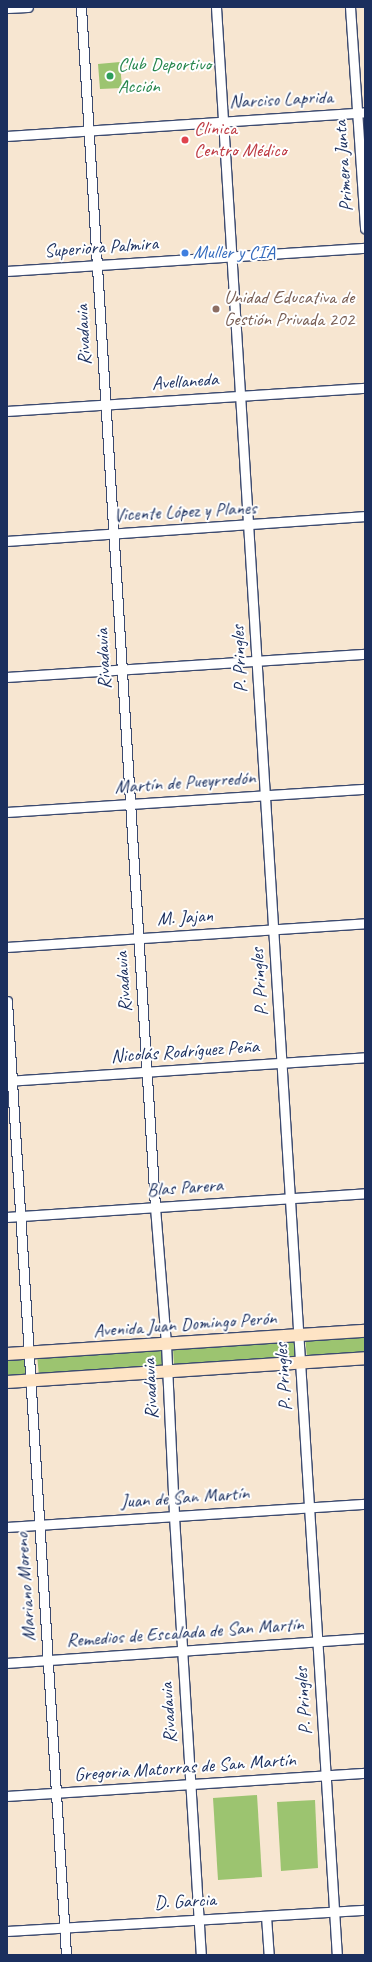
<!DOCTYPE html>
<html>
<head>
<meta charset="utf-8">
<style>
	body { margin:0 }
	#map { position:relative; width:372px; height:1962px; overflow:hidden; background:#f7e6d1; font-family:Caveat,sans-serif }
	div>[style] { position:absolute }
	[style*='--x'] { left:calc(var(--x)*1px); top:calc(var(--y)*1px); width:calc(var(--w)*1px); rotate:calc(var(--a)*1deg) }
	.green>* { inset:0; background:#9cc470 }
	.roads { filter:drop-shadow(1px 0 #3c4a6f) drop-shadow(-1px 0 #3c4a6f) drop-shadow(0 1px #3c4a6f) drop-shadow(0 -1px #3c4a6f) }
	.street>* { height:9px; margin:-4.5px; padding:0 4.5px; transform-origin:4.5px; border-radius:4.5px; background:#fff }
	.secondary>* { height:12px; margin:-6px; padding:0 6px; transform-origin:6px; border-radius:6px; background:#fee4c5 }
	.dots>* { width:11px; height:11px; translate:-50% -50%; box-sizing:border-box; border:2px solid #fff; border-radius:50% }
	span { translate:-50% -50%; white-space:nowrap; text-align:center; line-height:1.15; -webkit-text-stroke:4px #fff; paint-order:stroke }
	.leisure-label { font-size:19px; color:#27864d }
	.left { translate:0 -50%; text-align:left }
	.street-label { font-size:19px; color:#1b2f5e }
	.health-label { font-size:19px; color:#be3a42 }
	.shop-label { font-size:19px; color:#366cbe }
	.education-label { font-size:19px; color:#785e54 }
	.frame { position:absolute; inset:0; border:8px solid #1b2f5e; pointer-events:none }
</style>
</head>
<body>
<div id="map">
	<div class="green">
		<div style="clip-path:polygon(120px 62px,122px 88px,100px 89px,98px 64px)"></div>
		<div style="clip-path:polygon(365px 1334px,365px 1353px,307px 1357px,305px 1337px)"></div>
		<div style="clip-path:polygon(296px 1339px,297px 1359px,174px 1366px,173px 1347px)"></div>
		<div style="clip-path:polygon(163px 1347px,164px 1367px,39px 1376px,37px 1355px)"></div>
		<div style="clip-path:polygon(27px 1357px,28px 1376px,7px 1378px,7px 1358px)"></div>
		<div style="clip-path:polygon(257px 1795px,262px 1877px,218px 1880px,213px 1798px)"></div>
		<div style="clip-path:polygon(315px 1800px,318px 1868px,281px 1871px,277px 1802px)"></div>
	</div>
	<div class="roads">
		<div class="street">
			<div style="--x:81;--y:7;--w:1202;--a:86.47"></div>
			<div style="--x:155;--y:1207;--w:137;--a:85.4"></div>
			<div style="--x:166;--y:1344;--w:172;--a:87.3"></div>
			<div style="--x:174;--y:1516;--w:440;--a:86.5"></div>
			<div style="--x:216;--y:7;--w:1952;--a:86.45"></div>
			<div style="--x:350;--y:7;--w:222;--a:86.1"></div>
			<div style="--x:7;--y:8;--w:21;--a:-3"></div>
			<div style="--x:7;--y:136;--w:359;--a:-3.8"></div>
			<div style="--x:7;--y:271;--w:359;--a:-3.7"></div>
			<div style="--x:7;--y:411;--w:359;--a:-3.7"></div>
			<div style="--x:7;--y:541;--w:359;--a:-4"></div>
			<div style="--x:7;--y:677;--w:359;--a:-3.7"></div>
			<div style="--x:7;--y:812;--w:359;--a:-3.7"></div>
			<div style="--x:7;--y:947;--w:359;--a:-3.8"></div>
			<div style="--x:7;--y:1001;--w:956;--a:86.46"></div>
			<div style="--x:7;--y:1081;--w:359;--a:-3.8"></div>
			<div style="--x:7;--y:1217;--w:359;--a:-3.8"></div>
			<div style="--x:7;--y:1527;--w:359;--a:-3.7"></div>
			<div style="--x:7;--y:1663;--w:359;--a:-4"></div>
			<div style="--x:7;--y:1796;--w:359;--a:-3.7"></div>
			<div style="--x:266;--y:1916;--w:39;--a:86"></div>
			<div style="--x:7;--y:1931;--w:359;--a:-3.4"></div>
		</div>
		<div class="secondary">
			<div style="--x:7;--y:1354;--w:359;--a:-3.7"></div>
			<div style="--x:7;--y:1382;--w:359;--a:-3.8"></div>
		</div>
	</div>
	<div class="dots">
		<div style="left:110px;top:76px;background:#2e9e5b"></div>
		<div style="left:185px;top:140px;background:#e0444e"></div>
		<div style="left:185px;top:253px;background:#3f7fe0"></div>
		<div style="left:216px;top:309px;background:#8d6e63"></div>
	</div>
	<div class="leisure-label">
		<span class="left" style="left:118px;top:76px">Club Deportivo<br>Acción</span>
	</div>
	<div class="street-label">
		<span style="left:281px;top:100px;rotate:-3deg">Narciso Laprida</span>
		<span style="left:344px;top:166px;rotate:-94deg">Primera Junta</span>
		<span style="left:101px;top:248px;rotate:-4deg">Superiora Palmira</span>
		<span style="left:84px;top:335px;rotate:-93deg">Rivadavia</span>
		<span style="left:185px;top:382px;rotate:-4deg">Avellaneda</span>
		<span style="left:185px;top:512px;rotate:-3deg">Vicente López y Planes</span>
		<span style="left:104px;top:659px;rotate:-93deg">Rivadavia</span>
		<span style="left:240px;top:659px;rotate:-93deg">P. Pringles</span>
		<span style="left:185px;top:783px;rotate:-4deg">Martín de Pueyrredón</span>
		<span style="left:185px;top:918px;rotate:-4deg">M. Jajan</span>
		<span style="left:124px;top:982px;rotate:-94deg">Rivadavia</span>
		<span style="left:260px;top:982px;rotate:-94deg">P. Pringles</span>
		<span style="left:185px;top:1052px;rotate:-4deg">Nicolás Rodríguez Peña</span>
		<span style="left:185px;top:1188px;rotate:-4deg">Blas Parera</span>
		<span style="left:185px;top:1325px;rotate:-4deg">Avenida Juan Domingo Perón</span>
		<span style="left:284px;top:1377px;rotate:-94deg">P. Pringles</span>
		<span style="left:151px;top:1389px;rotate:-93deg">Rivadavia</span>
		<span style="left:185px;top:1498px;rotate:-4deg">Juan de San Martín</span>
		<span style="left:26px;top:1587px;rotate:-94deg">Mariano Moreno</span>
		<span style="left:185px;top:1633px;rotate:-4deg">Remedios de Escalada de San Martín</span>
		<span style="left:304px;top:1701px;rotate:-94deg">P. Pringles</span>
		<span style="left:169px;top:1713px;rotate:-94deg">Rivadavia</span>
		<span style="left:185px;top:1768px;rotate:-4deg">Gregoria Matorras de San Martín</span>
		<span style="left:185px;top:1902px;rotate:-3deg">D. Garcia</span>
	</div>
	<div class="health-label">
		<span class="left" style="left:194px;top:140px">Clinica<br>Centro Médico</span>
	</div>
	<div class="shop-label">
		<span class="left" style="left:193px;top:253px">Muller y CIA</span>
	</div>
	<div class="education-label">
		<span class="left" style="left:224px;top:309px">Unidad Educativa de<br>Gestión Privada 202</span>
	</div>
	<div class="frame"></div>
</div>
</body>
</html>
